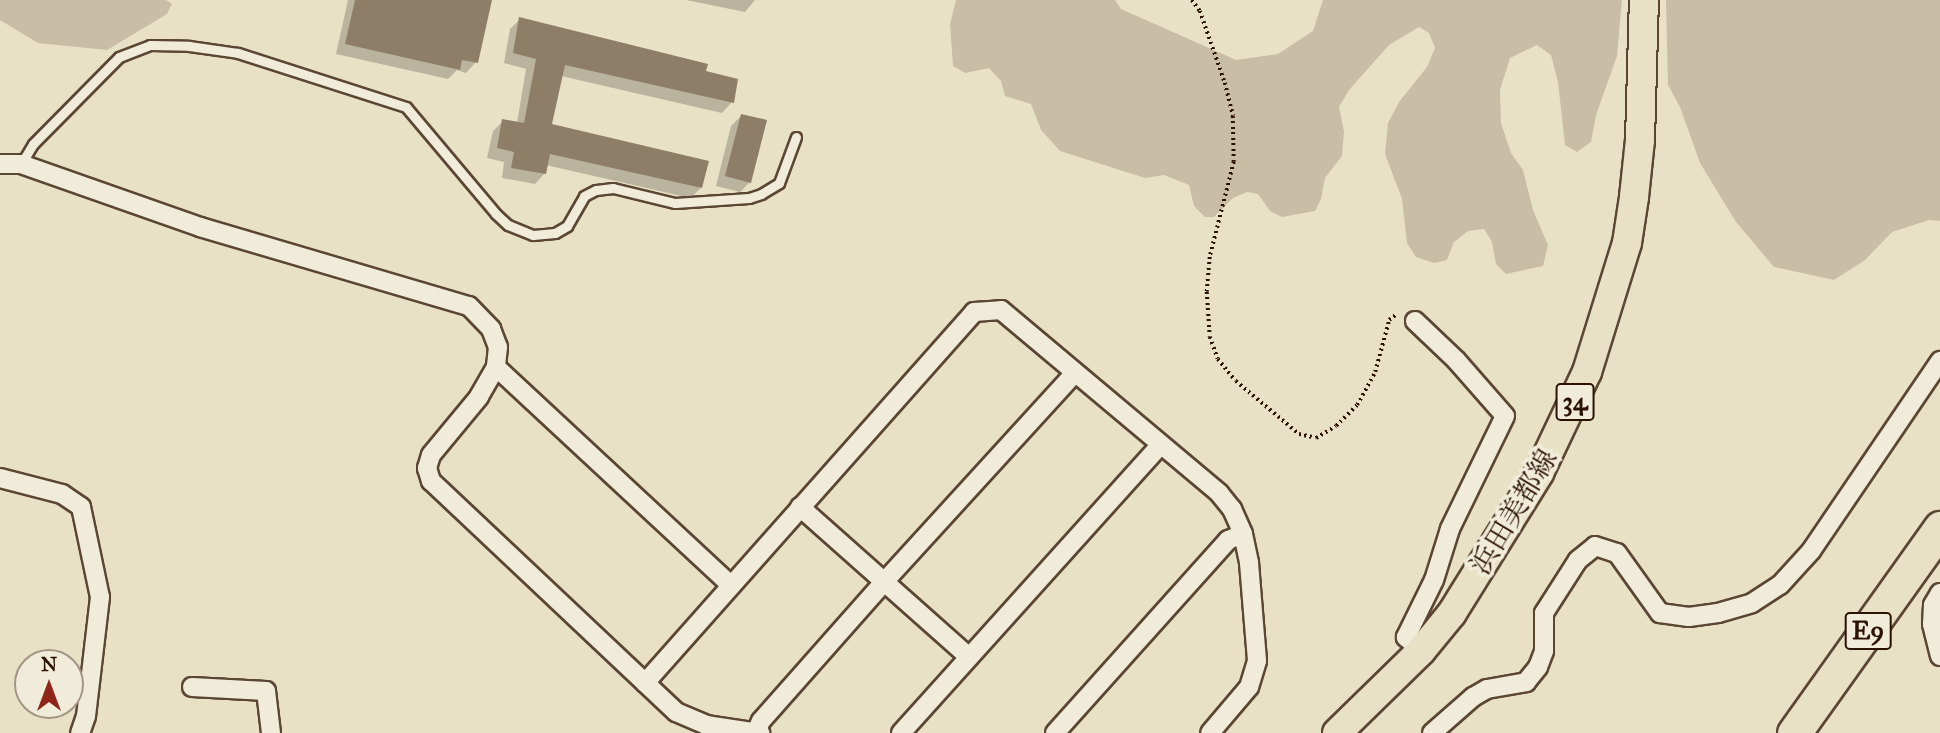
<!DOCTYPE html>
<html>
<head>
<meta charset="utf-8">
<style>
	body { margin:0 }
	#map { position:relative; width:1940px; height:733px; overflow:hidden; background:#e9e1c6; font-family:"IM FELL Great Primer","Noto Serif JP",serif }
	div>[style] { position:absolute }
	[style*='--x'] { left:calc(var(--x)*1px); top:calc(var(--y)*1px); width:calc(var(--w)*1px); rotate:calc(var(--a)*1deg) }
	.green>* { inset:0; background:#c9bea5 }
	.shadow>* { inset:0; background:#0003 }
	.building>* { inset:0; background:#8e7e68 }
	.path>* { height:3.5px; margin-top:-1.75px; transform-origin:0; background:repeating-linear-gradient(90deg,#2c1203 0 2px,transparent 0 5.5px) }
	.roads { filter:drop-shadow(2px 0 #5b4634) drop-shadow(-2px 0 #5b4634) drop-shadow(0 2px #5b4634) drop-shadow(0 -2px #5b4634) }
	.service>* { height:9px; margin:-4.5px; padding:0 4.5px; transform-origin:4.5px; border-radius:4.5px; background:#f1ecda }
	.minor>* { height:18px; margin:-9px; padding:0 9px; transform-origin:9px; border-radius:9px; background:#f1ecda }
	.primary>* { height:28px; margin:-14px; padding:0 14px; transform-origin:14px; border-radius:14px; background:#e9e1c6 }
	.motorway>* { height:33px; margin:-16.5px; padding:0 16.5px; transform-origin:16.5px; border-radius:16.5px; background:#e9e1c6 }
	span { translate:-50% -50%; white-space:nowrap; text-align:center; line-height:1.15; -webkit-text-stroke:7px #f1ecda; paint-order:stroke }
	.shield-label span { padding:2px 5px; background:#f1ecda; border:2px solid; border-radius:5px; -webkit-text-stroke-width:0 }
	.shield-label { font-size:26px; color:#2c1203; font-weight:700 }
	.street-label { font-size:28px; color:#2c1203 }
	.north { position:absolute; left:14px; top:649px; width:70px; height:70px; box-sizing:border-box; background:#f1ecda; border:2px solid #a29584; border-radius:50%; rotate:0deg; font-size:19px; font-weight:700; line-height:28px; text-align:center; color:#2c1203 }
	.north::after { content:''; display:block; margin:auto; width:24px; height:32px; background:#8f2418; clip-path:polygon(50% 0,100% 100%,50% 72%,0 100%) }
</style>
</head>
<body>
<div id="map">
	<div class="green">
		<div style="clip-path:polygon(0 0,166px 0,172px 4px,167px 14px,107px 50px,38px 43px,0 20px)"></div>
		<div style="clip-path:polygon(956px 0,1115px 0,1121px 9px,1236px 60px,1278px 54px,1313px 31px,1323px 0,1622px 0,1617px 56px,1596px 115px,1591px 142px,1577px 152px,1565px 145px,1558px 82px,1551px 55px,1537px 45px,1510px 58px,1500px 90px,1501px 123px,1511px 153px,1523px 170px,1533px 210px,1548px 245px,1543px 266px,1506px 274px,1496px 264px,1492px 242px,1484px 229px,1468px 231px,1454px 242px,1447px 260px,1434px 263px,1416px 257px,1407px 243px,1402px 199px,1385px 154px,1388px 123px,1399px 102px,1427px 67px,1435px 48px,1429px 33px,1419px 27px,1389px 45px,1349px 90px,1339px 107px,1344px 132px,1342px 156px,1325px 178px,1321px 199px,1315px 211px,1282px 217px,1270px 211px,1258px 194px,1247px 192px,1233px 198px,1214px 217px,1205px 217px,1194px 206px,1189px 185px,1164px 175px,1145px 178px,1060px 151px,1041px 130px,1031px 104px,1005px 96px,1001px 81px,989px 68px,965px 73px,953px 66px,950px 24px)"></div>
		<div style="clip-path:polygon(1666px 0,1940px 0,1940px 221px,1929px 220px,1892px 232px,1865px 260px,1834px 280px,1774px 267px,1736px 222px,1700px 163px,1680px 107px,1668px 85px)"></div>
	</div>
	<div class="shadow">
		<div style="clip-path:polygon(348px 0,490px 0,476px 62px,466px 73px,457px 70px,448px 79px,336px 54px)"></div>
		<div style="clip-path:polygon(686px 0,755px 0,745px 12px)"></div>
		<div style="clip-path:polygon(520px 19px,704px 72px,732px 102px,722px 113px,561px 76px,550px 125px,701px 188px,690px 198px,546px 165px,545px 173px,535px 184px,502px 178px,504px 162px,487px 158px,493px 131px,503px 121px,517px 123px,526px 69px,504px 63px,510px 29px)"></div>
		<div style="clip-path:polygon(741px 116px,750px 182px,740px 192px,716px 186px,731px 126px)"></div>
	</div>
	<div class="building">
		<div style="clip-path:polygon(355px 0,492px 0,478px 63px,462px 60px,460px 70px,345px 44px)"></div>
		<div style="clip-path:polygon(519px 17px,708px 64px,706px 71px,738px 79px,734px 103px,565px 65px,552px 124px,709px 161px,702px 188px,550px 154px,546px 174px,511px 168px,514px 152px,497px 148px,502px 119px,524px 123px,536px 59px,513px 53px)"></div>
		<div style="clip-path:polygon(741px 114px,767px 120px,751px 183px,725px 176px)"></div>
	</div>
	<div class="path">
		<div style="--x:1192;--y:0;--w:14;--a:54"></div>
		<div style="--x:1200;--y:11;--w:76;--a:70.9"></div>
		<div style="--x:1225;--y:83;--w:34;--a:76"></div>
		<div style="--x:1233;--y:116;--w:46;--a:88.8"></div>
		<div style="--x:1234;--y:162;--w:98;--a:104.2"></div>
		<div style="--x:1210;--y:257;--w:35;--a:95"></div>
		<div style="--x:1207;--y:292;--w:45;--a:86.2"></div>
		<div style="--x:1210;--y:337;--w:23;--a:70"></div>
		<div style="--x:1218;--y:359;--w:28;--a:51"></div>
		<div style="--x:1236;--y:381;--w:82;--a:40.1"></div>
		<div style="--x:1299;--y:434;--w:17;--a:13"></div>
		<div style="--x:1316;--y:438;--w:23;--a:-31"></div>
		<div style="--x:1336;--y:426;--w:30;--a:-45"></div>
		<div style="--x:1357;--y:405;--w:38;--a:-61"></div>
		<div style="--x:1375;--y:372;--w:54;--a:-74.9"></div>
		<div style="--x:1389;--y:320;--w:10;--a:-37"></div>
	</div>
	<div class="roads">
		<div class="service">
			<div style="--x:21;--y:164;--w:23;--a:-59"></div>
			<div style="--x:33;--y:144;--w:122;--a:-45.3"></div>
			<div style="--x:119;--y:57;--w:33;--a:-21"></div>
			<div style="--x:150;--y:45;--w:39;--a:1"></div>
			<div style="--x:189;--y:46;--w:49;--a:8.1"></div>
			<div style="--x:238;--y:53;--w:176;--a:17.8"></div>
			<div style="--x:406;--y:107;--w:140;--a:49.9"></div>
			<div style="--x:496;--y:214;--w:16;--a:43"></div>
			<div style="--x:508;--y:225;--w:27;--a:22"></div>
			<div style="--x:533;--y:235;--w:22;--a:-5"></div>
			<div style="--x:555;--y:233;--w:14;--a:-30"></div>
			<div style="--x:567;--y:226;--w:34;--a:-60"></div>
			<div style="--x:584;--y:196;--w:13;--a:-27"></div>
			<div style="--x:596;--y:190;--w:17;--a:-7"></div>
			<div style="--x:613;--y:188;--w:64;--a:13.6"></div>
			<div style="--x:675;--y:203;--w:74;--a:-3.9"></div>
			<div style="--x:749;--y:198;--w:13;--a:-18"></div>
			<div style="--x:761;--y:194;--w:21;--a:-31"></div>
			<div style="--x:779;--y:183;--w:49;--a:-69.7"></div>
		</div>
		<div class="minor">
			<div style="--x:0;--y:164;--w:21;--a:0"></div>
			<div style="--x:21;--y:164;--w:190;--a:19.4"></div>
			<div style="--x:200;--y:227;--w:280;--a:16.4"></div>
			<div style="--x:469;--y:306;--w:32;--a:46"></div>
			<div style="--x:491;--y:329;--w:19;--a:69"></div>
			<div style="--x:498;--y:347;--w:20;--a:96"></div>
			<div style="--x:496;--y:367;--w:34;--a:120"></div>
			<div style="--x:479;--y:397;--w:75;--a:129.6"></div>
			<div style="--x:431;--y:455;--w:14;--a:107"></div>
			<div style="--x:427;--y:468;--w:14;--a:73"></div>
			<div style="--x:431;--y:481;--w:337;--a:43.3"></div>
			<div style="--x:676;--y:712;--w:33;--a:23"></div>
			<div style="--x:706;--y:725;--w:55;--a:8.4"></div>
			<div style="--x:1415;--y:321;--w:57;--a:43.6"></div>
			<div style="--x:1456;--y:360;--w:74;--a:48.8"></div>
			<div style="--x:1505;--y:416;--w:126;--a:116"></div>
			<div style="--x:1450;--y:529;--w:53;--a:107.4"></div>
			<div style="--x:1434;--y:580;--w:64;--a:116.2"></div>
			<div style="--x:1406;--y:637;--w:21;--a:43"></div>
			<div style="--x:496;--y:367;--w:321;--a:42.9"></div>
			<div style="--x:0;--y:478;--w:64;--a:14.5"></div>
			<div style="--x:62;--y:494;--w:23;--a:34"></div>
			<div style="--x:81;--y:507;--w:92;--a:78.1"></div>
			<div style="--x:100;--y:597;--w:120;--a:96.7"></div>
			<div style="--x:86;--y:716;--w:18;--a:109"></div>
			<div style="--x:800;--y:507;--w:226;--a:41.6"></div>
			<div style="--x:1940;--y:593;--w:14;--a:120"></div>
			<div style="--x:1933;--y:605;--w:19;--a:93"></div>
			<div style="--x:1932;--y:624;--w:33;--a:76"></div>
			<div style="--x:645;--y:683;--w:496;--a:-48.4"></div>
			<div style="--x:974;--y:312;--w:27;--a:-4"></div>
			<div style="--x:1001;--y:310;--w:285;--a:40"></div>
			<div style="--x:1219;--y:493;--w:21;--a:51"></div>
			<div style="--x:1232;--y:509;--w:27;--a:66"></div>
			<div style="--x:1243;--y:534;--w:30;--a:78"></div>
			<div style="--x:1249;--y:563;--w:98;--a:85.3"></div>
			<div style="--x:1257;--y:661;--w:27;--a:107"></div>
			<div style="--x:1249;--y:687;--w:60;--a:130.3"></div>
			<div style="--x:192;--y:687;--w:74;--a:3.1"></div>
			<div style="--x:266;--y:691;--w:42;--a:83.2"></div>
			<div style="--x:756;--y:732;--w:12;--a:-66"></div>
			<div style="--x:761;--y:721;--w:186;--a:-48.5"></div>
			<div style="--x:884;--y:582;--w:283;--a:-47.6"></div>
			<div style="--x:901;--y:733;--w:387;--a:-48"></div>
			<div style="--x:1055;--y:733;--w:259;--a:-48.1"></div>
			<div style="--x:1228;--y:540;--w:16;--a:-22"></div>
			<div style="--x:1432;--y:733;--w:55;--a:-41.3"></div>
			<div style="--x:1473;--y:697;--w:16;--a:-30"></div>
			<div style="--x:1487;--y:689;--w:40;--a:-10"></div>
			<div style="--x:1526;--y:682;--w:19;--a:-51"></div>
			<div style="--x:1538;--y:667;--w:17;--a:-69"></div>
			<div style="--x:1544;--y:651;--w:38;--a:-90"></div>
			<div style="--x:1544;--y:613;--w:63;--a:-57.3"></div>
			<div style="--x:1578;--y:560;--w:22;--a:-39"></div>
			<div style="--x:1595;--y:546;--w:23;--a:18"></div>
			<div style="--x:1617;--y:553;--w:74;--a:54.4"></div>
			<div style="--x:1660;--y:613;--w:29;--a:8"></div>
			<div style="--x:1689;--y:617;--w:29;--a:-8"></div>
			<div style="--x:1718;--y:613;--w:35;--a:-16"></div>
			<div style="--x:1752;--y:603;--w:33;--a:-33"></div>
			<div style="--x:1780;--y:585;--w:46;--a:-47.6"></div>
			<div style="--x:1811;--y:551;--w:230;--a:-55.8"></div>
		</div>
		<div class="primary">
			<div style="--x:1337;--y:733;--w:117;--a:-44.3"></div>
			<div style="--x:1421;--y:651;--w:49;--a:-50.8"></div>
			<div style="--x:1452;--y:613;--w:165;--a:-58.1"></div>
			<div style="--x:1539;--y:473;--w:112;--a:-64.6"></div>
			<div style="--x:1587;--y:372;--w:135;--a:-72.8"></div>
			<div style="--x:1627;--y:243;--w:47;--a:-81.3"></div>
			<div style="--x:1634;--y:197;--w:57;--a:-84"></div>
			<div style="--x:1640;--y:140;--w:140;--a:-88.4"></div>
		</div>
		<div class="motorway">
			<div style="--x:1794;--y:733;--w:252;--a:-54.5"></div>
		</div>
	</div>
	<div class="shield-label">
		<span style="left:1575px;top:402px">34</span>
		<span style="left:1868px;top:631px">E9</span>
	</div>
	<div class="street-label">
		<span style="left:1514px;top:512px;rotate:-59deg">浜田美都線</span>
	</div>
	<div class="north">N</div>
</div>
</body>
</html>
